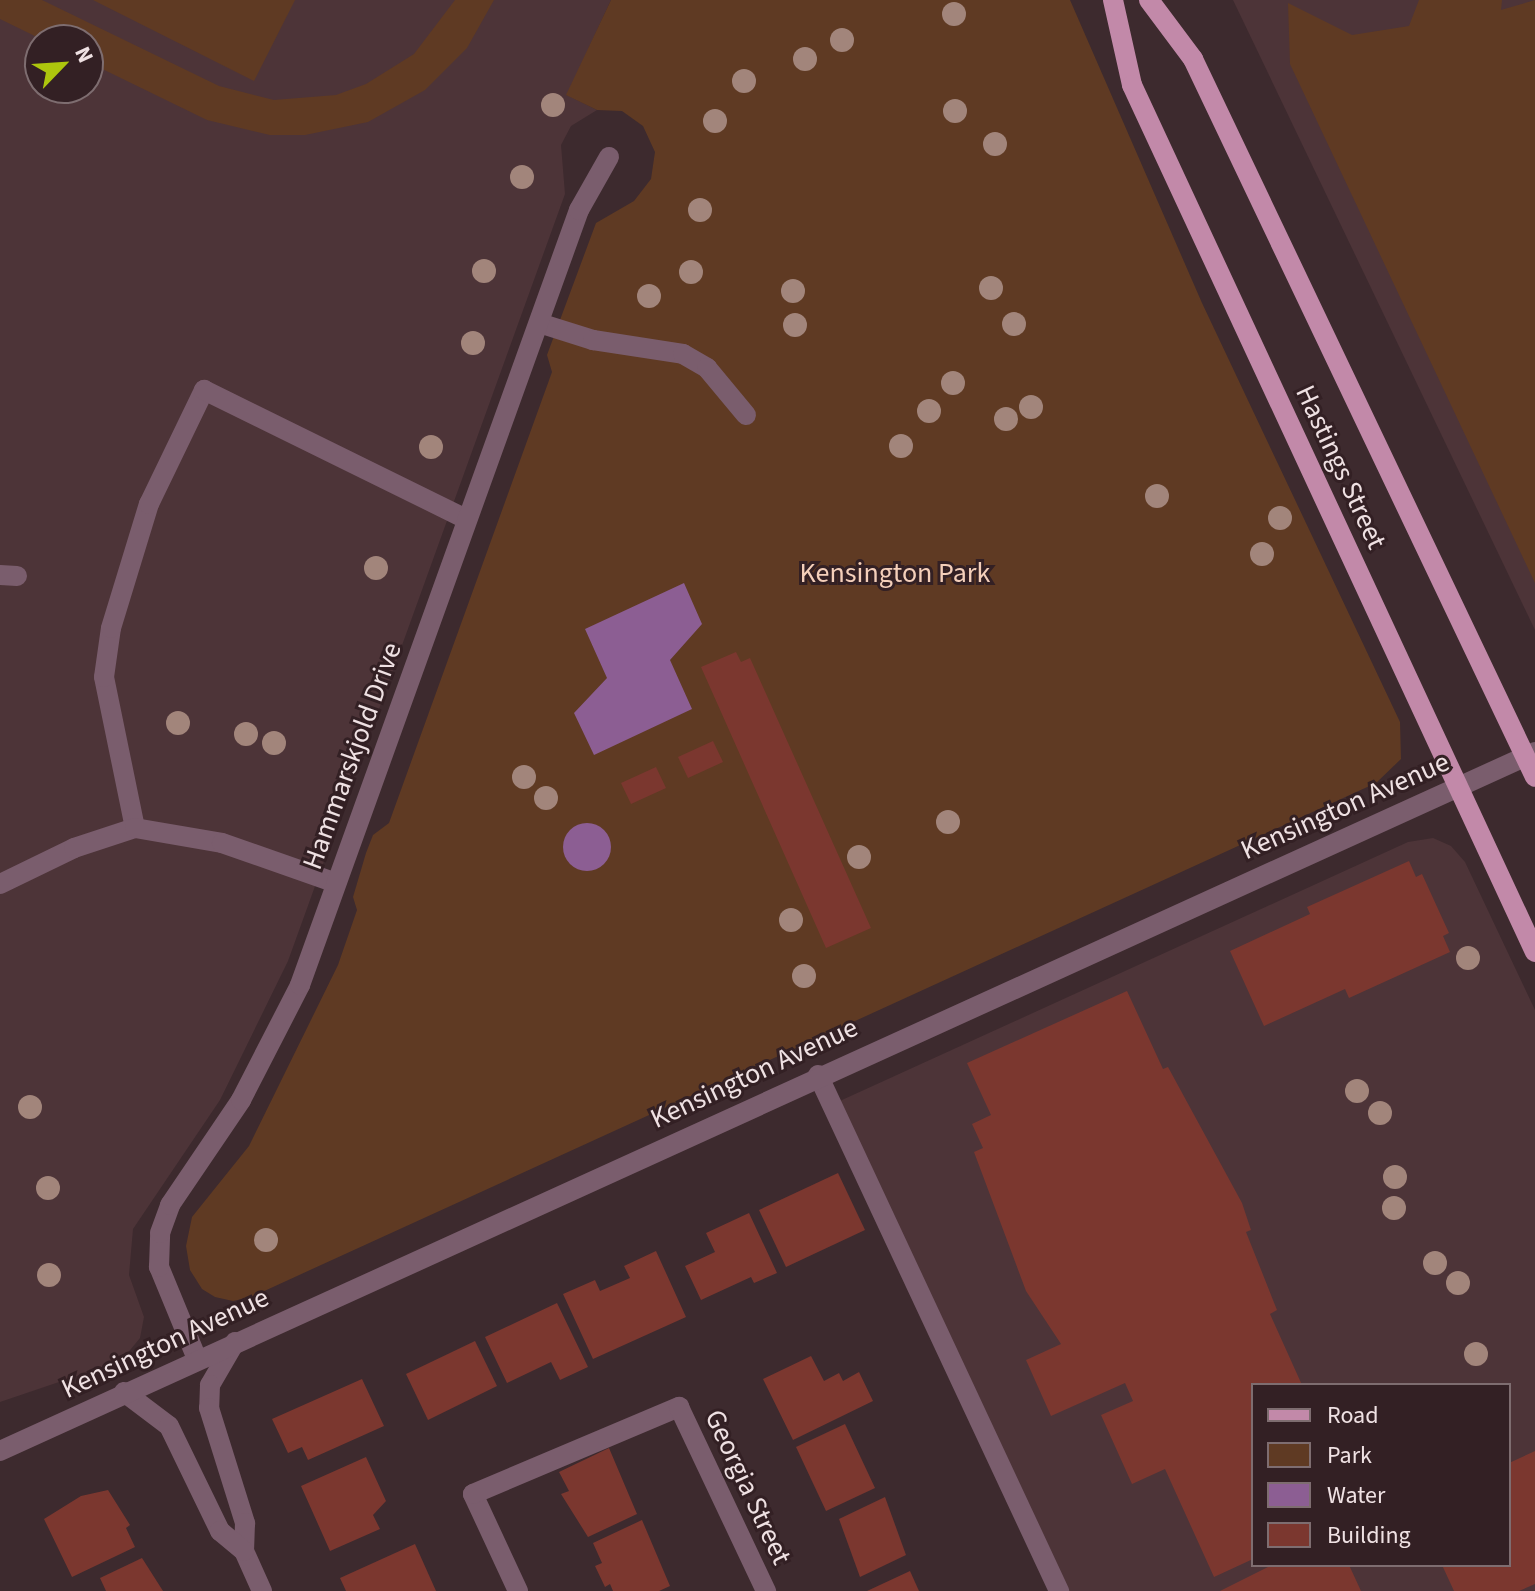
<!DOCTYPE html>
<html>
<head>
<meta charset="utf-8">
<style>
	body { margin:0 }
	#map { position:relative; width:1535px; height:1591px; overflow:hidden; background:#3d2a2e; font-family:"Source Sans 3",sans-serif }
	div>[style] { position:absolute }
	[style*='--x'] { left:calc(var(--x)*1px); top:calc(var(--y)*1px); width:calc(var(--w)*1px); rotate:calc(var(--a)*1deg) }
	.built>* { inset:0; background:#4d3438 }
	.green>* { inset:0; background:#5f3a23 }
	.water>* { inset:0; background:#8c5e93 }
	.round { border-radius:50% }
	.building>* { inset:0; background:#7b372f }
	.minor>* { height:20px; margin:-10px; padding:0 10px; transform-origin:10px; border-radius:10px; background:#7a5d6d }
	.major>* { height:20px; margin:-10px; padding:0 10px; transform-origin:10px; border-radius:10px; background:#c289a9 }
	.trees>* { width:24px; height:24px; margin:-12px; border-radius:50%; background:#a2857b }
	span { translate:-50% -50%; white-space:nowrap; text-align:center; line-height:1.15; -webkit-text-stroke:6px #332024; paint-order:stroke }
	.street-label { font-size:28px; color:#efe1e3 }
	.park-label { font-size:28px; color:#f4cfba }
	.legend { position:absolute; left:1251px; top:1383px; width:260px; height:184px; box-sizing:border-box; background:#332024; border:2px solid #7e6d70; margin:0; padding:10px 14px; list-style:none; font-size:24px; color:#efe1e3 }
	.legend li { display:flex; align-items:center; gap:16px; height:40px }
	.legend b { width:40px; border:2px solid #7e6d70 }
	.north { position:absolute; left:24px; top:24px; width:80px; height:80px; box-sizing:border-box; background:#332024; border:2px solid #7e6d70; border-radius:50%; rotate:65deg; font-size:22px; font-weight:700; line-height:32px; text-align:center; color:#efe1e3 }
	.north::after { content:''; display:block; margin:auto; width:28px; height:36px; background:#adc60d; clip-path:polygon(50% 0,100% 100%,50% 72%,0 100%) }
</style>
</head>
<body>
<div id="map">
	<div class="built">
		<div style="clip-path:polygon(evenodd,0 0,611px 0,567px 95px,597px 110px,571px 126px,561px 145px,565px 194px,288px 961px,220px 1100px,133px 1229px,129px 1275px,144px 1317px,140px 1338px,121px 1361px,0 1402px,0 0,40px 40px,88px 40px,88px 88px,40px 88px,40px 40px)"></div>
		<div style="clip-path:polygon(1233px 0,1535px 0,1535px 630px)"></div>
		<div style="clip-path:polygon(evenodd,1433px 838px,1451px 846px,1465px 862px,1535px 1010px,1535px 1591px,1059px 1591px,831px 1105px,1408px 842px,1433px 838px,1253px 1385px,1509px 1385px,1509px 1565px,1253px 1565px,1253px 1385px)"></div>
	</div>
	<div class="green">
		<div style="clip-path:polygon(0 0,42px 0,219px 86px,274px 100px,336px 95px,366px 84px,414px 54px,455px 0,494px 0,467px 48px,425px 90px,368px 122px,305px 135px,270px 135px,207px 120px,88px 62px,88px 40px,43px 40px,0 19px)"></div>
		<div style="clip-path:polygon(93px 0,295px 0,254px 81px)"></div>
		<div style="clip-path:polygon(611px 0,1070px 0,1202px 303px,1400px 722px,1401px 759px,1376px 783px,251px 1297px,233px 1301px,215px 1297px,202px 1289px,190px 1270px,186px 1246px,192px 1217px,249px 1146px,338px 965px,357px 910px,353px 897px,366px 853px,373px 835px,389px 823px,552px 372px,547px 355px,596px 223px,634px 201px,651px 179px,655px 152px,643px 126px,622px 111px,597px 110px,566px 95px)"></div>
		<div style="clip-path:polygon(1419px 0,1502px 0,1501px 10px,1535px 0,1535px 583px,1290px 64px,1288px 3px,1352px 35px,1409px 26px)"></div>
	</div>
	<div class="water">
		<div style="clip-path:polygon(684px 583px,702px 624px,670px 660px,692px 709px,594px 755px,574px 713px,607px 678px,585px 629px)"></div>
		<div class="round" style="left:563px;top:823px;width:48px;height:48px"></div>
	</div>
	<div class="building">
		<div style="clip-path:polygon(736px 652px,741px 662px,750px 658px,871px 928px,826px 948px,701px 667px)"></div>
		<div style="clip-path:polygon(713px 741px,723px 762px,688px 778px,678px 757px)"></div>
		<div style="clip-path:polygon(656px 767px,666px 788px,631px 804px,621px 783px)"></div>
		<div style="clip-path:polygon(1409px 861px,1416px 877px,1422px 874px,1449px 933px,1443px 936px,1450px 952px,1349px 998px,1345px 989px,1264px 1026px,1230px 951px,1310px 914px,1307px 907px)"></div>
		<div style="clip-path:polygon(1127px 991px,1163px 1069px,1168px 1067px,1242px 1203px,1251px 1230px,1246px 1232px,1277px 1310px,1270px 1314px,1302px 1385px,1253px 1385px,1253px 1559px,1214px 1577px,1165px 1469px,1132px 1484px,1101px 1415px,1133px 1401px,1125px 1383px,1051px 1416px,1026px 1360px,1061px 1344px,1026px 1291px,974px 1152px,983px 1148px,972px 1124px,991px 1115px,967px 1063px)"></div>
		<div style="clip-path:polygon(838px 1173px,865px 1230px,786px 1267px,759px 1210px)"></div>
		<div style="clip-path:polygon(749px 1213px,777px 1273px,754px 1283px,751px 1277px,701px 1300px,685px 1266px,715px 1252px,706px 1233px)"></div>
		<div style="clip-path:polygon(656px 1251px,686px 1317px,593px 1359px,563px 1294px,595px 1280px,600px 1291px,630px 1278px,624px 1266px)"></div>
		<div style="clip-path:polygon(557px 1303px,588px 1367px,560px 1380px,551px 1362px,507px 1383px,485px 1337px)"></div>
		<div style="clip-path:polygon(475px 1341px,497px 1386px,428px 1420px,406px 1374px)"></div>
		<div style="clip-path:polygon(811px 1356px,824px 1381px,839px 1373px,843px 1381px,859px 1372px,873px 1401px,793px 1440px,763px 1379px)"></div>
		<div style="clip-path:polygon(362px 1379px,384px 1426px,308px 1460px,302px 1447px,288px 1453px,272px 1419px)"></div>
		<div style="clip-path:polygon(845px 1424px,875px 1488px,826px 1511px,796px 1447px)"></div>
		<div style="clip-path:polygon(609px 1448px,637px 1514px,588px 1537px,561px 1494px,569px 1491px,559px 1472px)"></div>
		<div style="clip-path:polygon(1535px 1451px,1535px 1584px,1519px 1591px,1454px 1591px,1442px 1565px,1509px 1565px,1509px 1463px)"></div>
		<div style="clip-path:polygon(366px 1457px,386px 1501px,373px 1515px,380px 1529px,330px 1551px,301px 1486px)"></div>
		<div style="clip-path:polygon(108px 1490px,130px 1525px,126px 1528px,135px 1547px,72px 1577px,44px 1519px,81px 1496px)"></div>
		<div style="clip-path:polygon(885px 1497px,906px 1555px,860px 1577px,839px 1519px)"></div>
		<div style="clip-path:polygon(642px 1520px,670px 1586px,659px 1591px,613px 1591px,610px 1584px,605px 1587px,595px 1566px,602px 1563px,593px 1543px)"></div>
		<div style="clip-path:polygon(415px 1544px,436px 1591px,346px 1591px,340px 1578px)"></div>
		<div style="clip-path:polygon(142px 1558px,163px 1591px,106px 1591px,100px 1578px)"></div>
		<div style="clip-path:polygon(1272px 1565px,1349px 1565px,1361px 1591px,1220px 1591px)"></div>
		<div style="clip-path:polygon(910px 1571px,919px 1591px,867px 1591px)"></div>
	</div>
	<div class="minor">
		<div style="--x:539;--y:323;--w:57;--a:17.5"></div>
		<div style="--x:593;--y:340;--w:91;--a:8.8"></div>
		<div style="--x:683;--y:354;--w:28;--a:30"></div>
		<div style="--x:707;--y:368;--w:61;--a:50.3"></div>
		<div style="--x:0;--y:575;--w:17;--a:3"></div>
		<div style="--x:135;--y:828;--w:154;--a:-101.6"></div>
		<div style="--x:104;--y:677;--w:49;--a:-81.9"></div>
		<div style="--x:111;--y:628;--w:130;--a:-73"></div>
		<div style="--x:149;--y:504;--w:127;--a:-64.2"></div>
		<div style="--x:204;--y:390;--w:292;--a:26.2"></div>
		<div style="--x:0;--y:884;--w:82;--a:-25.9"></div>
		<div style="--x:74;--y:848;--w:64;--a:-18.2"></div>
		<div style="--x:135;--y:828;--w:88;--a:9.8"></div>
		<div style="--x:222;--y:843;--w:121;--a:19.3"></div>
		<div style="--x:818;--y:1075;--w:570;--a:64.96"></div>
		<div style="--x:235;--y:1342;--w:50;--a:120.2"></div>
		<div style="--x:210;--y:1385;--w:23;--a:92"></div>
		<div style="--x:209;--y:1408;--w:121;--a:72.6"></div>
		<div style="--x:245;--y:1523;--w:28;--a:92"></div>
		<div style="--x:244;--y:1551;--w:44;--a:65.8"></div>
		<div style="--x:197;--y:1359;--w:100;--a:-112.4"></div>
		<div style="--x:159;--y:1267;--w:34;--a:-88"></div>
		<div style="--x:160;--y:1233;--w:30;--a:-70"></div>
		<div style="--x:170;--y:1205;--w:127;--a:-55.9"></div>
		<div style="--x:241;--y:1100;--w:129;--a:-62.8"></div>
		<div style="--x:300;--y:985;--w:824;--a:-70.2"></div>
		<div style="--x:579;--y:210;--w:61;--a:-60.5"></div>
		<div style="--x:124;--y:1392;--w:56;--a:37.1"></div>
		<div style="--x:169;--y:1426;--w:117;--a:64.1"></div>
		<div style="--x:220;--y:1531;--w:31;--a:40"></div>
		<div style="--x:0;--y:1451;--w:1687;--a:-24.48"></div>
		<div style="--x:518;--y:1591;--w:107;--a:-114.9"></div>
		<div style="--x:473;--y:1494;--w:224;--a:-22.9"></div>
		<div style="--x:679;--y:1407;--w:204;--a:64.7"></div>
	</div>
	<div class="major">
		<div style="--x:1113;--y:0;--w:87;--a:77.4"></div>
		<div style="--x:1132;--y:85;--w:956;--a:65.07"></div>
		<div style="--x:1149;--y:0;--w:74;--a:53.3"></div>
		<div style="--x:1193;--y:59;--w:795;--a:64.53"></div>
	</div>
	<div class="trees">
		<div style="left:954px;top:14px"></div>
		<div style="left:842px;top:40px"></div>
		<div style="left:805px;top:59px"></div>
		<div style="left:744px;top:81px"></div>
		<div style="left:553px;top:105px"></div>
		<div style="left:955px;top:111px"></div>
		<div style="left:715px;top:121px"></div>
		<div style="left:995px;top:144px"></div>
		<div style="left:522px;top:177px"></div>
		<div style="left:700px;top:210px"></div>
		<div style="left:484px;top:271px"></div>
		<div style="left:691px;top:272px"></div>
		<div style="left:991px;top:288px"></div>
		<div style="left:793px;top:291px"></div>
		<div style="left:649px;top:296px"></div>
		<div style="left:1014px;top:324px"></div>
		<div style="left:795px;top:325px"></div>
		<div style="left:473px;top:343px"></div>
		<div style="left:953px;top:383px"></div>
		<div style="left:1031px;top:407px"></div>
		<div style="left:929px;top:411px"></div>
		<div style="left:1006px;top:419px"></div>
		<div style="left:901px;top:446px"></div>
		<div style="left:431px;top:447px"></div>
		<div style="left:1157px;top:496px"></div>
		<div style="left:1280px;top:518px"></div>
		<div style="left:1262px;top:554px"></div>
		<div style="left:376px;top:568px"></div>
		<div style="left:178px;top:723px"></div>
		<div style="left:246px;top:734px"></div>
		<div style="left:274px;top:743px"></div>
		<div style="left:524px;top:777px"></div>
		<div style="left:546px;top:798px"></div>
		<div style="left:948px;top:822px"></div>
		<div style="left:859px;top:857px"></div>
		<div style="left:791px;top:920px"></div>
		<div style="left:1468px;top:958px"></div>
		<div style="left:804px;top:976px"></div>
		<div style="left:1357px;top:1091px"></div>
		<div style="left:30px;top:1107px"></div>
		<div style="left:1380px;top:1113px"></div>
		<div style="left:1395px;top:1177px"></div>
		<div style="left:48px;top:1188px"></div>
		<div style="left:1394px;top:1208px"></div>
		<div style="left:266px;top:1240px"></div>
		<div style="left:1435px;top:1263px"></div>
		<div style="left:49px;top:1275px"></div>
		<div style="left:1458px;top:1283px"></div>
		<div style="left:1476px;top:1354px"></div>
	</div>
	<div class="street-label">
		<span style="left:1341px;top:467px;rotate:65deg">Hastings Street</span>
		<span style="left:352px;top:756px;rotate:-70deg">Hammarskjold Drive</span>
		<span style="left:1345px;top:806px;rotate:-24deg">Kensington Avenue</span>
		<span style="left:754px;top:1073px;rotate:-25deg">Kensington Avenue</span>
		<span style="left:165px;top:1343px;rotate:-25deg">Kensington Avenue</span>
		<span style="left:748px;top:1487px;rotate:65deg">Georgia Street</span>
	</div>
	<div class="park-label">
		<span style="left:895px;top:573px">Kensington Park</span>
	</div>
	<ul class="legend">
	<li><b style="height:10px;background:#c289a9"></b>Road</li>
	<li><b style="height:22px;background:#5f3a23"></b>Park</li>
	<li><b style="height:22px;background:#8c5e93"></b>Water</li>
	<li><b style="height:22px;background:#7b372f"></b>Building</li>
	</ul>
	<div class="north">N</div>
</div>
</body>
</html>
